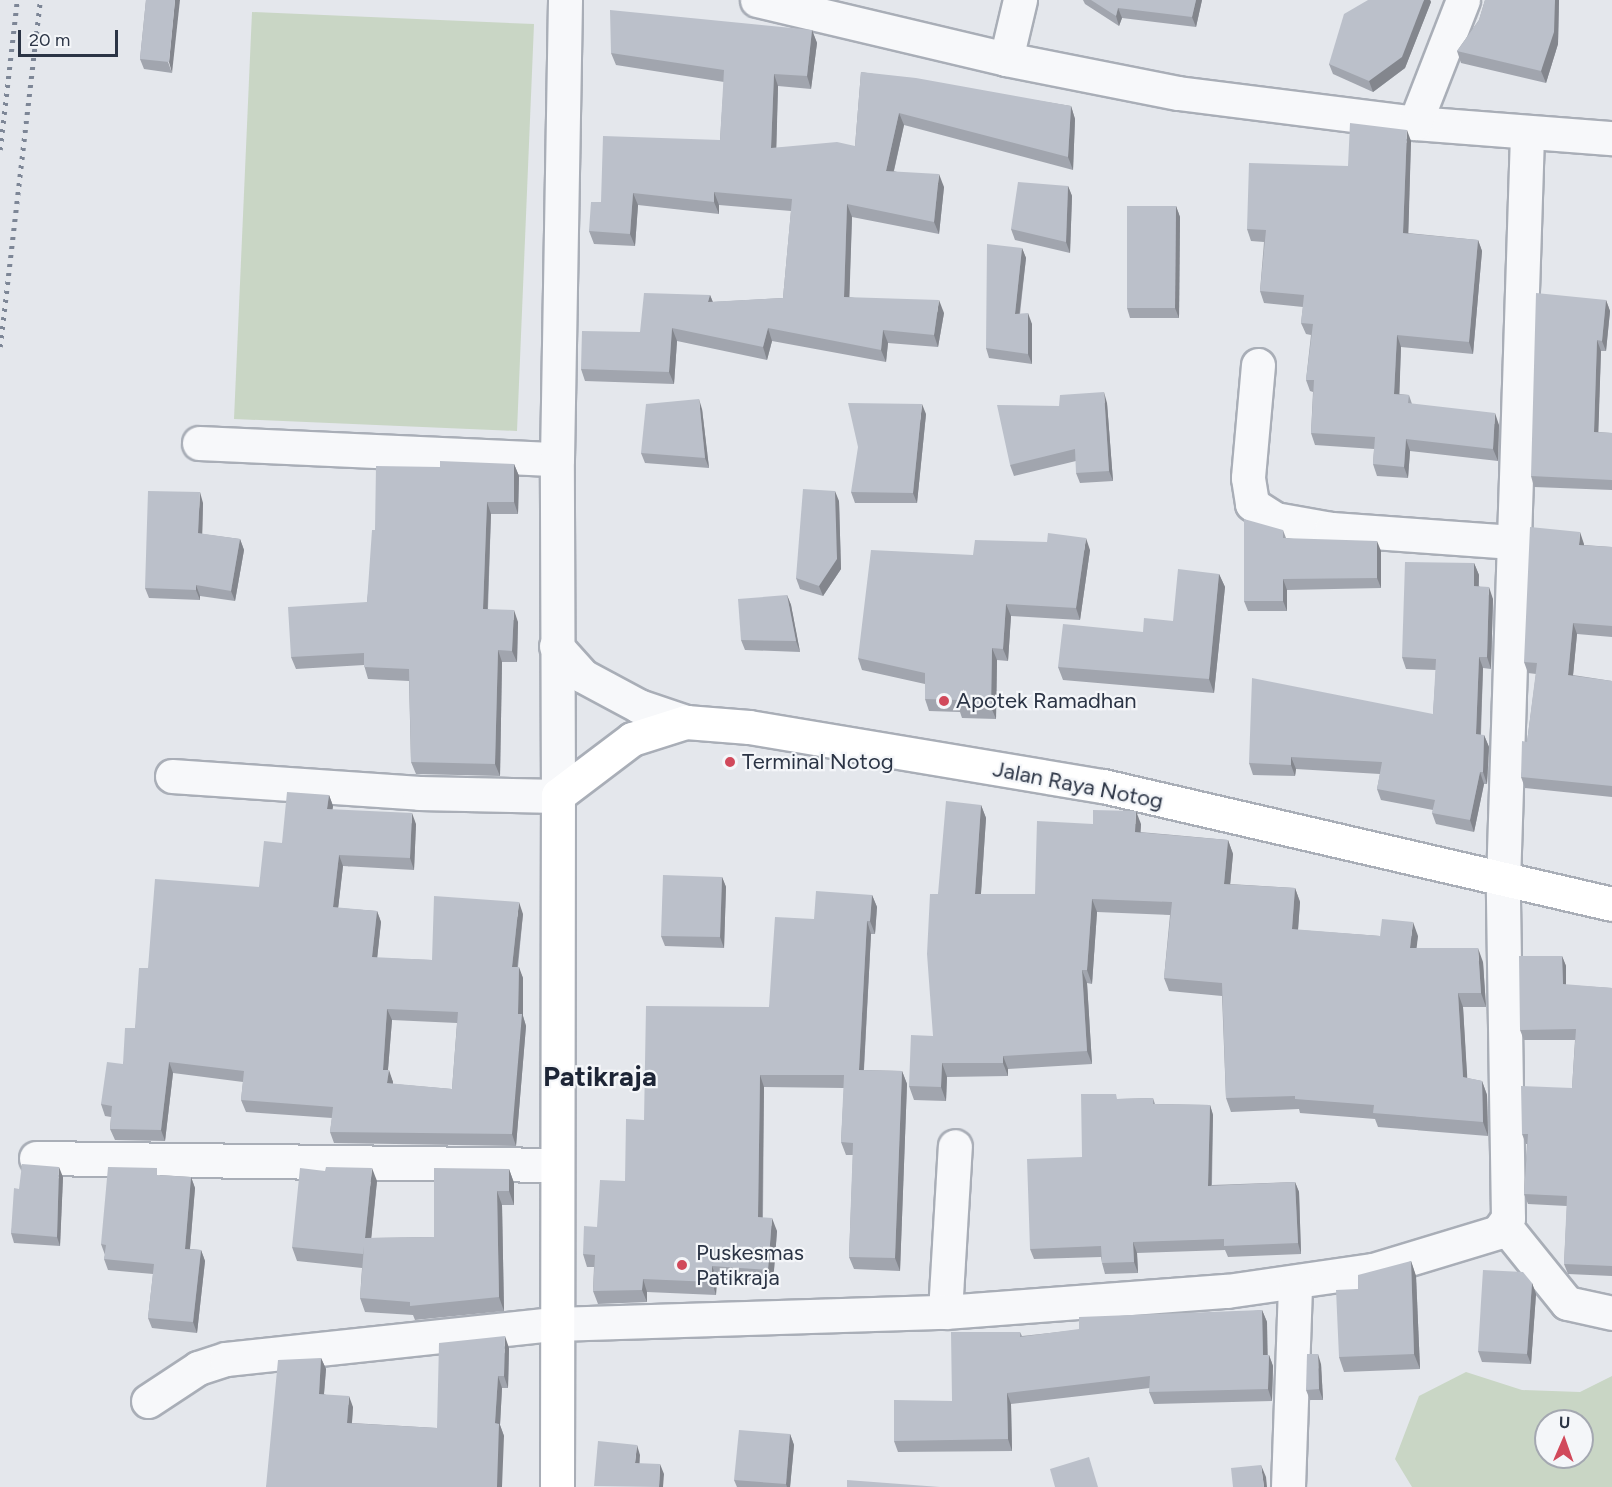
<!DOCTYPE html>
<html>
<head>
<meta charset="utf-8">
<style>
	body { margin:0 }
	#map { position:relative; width:1612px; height:1487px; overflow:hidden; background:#e4e7ec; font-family:Figtree,sans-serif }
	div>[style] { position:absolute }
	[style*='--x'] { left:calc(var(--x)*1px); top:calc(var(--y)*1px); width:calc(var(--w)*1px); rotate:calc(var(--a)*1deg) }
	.green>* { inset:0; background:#c9d6c5 }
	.roads { filter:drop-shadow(2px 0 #a9aeb7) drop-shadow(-2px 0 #a9aeb7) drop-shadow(0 2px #a9aeb7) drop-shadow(0 -2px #a9aeb7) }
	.minor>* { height:33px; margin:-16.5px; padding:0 16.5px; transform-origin:16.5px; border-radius:16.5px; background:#f7f8fa }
	.tertiary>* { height:33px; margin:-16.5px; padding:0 16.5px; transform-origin:16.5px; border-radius:16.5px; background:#f7f8fa }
	.trunk>* { height:33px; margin:-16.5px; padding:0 16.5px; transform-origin:16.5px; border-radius:16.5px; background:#fff }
	.rail>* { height:4.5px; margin-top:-2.25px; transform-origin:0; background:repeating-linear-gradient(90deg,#7d8696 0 3px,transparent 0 9px) }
	.wall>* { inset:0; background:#a1a5ae }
	.shaded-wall>* { inset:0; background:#83868d }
	.building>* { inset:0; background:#bbc0ca }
	.dots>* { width:16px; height:16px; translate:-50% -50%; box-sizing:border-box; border:3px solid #f4f6f9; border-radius:50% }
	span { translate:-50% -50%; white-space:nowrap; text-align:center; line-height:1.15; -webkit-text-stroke:4.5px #f4f6f9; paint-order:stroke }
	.poi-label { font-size:22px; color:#2b3445 }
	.left { translate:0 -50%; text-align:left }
	.street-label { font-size:22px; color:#2b3445 }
	.district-label { font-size:28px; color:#1d2536; font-weight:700 }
	.north { position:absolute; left:1534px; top:1409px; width:60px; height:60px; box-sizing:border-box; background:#f4f6f9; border:2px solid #a4a8b1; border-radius:50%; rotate:2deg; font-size:16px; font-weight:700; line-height:24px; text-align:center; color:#2b3445 }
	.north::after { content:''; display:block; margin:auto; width:21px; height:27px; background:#d1495b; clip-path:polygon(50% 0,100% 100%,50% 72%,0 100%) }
	.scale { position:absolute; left:18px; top:30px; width:100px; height:27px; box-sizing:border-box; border:3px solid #2b3445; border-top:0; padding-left:8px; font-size:18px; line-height:21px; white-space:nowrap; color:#2b3445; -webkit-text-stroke:4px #f4f6f9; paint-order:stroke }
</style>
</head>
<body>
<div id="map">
	<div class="green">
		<div style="clip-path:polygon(252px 12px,534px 24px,517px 431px,234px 419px)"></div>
		<div style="clip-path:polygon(evenodd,1466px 1372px,1522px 1390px,1580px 1392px,1612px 1376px,1612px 1487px,1412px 1487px,1395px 1459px,1419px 1396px,1466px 1372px,1546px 1421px,1582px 1421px,1582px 1457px,1546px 1457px,1546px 1421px)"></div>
	</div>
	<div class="roads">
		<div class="minor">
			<div style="--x:757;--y:0;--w:256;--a:13.3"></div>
			<div style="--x:1006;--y:59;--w:175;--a:11.2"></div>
			<div style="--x:1178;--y:93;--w:239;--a:7.2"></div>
			<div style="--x:1415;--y:123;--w:198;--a:4.4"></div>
			<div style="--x:1006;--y:59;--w:61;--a:-76.7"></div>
			<div style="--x:1415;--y:123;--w:132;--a:-68.7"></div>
			<div style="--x:1258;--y:365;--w:113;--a:95.1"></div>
			<div style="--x:1248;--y:478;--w:26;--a:81"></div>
			<div style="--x:1252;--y:504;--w:27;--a:33"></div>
			<div style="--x:1275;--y:519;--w:57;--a:10.1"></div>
			<div style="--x:1331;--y:529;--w:183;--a:4.1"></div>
			<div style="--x:199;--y:443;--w:358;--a:2.6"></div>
			<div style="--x:172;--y:776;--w:248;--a:3.9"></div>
			<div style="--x:419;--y:793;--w:139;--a:1.2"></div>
			<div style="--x:36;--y:1158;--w:519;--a:0.77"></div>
			<div style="--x:1504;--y:1225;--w:100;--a:51.1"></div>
			<div style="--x:1567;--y:1303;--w:46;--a:12.5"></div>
			<div style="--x:945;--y:1312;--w:166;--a:-86.6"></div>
			<div style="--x:148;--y:1401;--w:60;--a:-33.4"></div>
			<div style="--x:198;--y:1368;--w:29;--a:-18"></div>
			<div style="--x:226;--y:1359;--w:332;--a:-6.1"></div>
			<div style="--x:556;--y:1324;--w:389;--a:-1.8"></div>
			<div style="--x:945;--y:1312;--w:283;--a:-4.3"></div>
			<div style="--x:1227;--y:1291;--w:148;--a:-8.2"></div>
			<div style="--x:1373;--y:1270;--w:131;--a:-16.9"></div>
			<div style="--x:1498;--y:1232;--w:17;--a:-54"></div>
			<div style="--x:1508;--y:1218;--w:336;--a:-90.9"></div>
			<div style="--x:1503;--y:882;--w:749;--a:-88.16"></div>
			<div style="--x:1288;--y:1487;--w:204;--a:-88"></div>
		</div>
		<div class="tertiary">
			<div style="--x:556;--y:646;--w:40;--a:48"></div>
			<div style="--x:583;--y:676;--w:64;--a:28.2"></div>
			<div style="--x:639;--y:706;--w:50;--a:18.8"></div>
			<div style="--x:558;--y:795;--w:336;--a:-90.2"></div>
			<div style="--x:557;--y:459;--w:459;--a:-89"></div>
		</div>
		<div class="trunk">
			<div style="--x:557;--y:1487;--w:692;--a:-89.92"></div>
			<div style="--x:558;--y:795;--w:93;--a:-37.1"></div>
			<div style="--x:632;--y:739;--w:57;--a:-17.5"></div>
			<div style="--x:686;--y:722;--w:63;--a:4.5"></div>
			<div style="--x:749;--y:727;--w:359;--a:9.5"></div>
			<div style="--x:1103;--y:786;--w:522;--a:13.05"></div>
		</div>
	</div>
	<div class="rail">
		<div style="--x:0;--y:150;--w:151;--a:-83.5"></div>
		<div style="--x:0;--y:347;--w:349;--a:-83.4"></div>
	</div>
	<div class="wall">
		<div style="clip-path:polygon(146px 0,172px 73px,144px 69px,140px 59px)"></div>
		<div style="clip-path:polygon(1083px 0,1202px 0,1196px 27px,1122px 18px,1119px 26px,1085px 4px)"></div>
		<div style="clip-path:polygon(1424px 0,1430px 0,1431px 2px,1405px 68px,1373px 92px,1333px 74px,1329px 64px)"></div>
		<div style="clip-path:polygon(1485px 0,1559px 0,1558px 44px,1546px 83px,1461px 63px,1457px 51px,1479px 20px)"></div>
		<div style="clip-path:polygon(812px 30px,817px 43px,811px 89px,778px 86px,776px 148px,855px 146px,861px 72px,1071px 106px,1075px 119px,1073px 170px,904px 125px,894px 171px,944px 187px,939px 234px,852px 217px,849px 297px,944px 313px,938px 347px,888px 343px,886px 362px,772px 341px,767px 360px,677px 341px,674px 384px,585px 381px,581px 369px,640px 332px,710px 295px,713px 302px,783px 298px,791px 211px,719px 205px,719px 214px,638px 205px,635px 246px,594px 244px,589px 231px,601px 202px,720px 140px,724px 82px,616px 65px,611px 53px)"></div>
		<div style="clip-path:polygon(1411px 141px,1408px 233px,1478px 240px,1482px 251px,1473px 354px,1401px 347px,1399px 394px,1409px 395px,1412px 404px,1499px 425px,1498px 461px,1410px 451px,1408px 478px,1377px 476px,1373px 464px,1374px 449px,1315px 445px,1311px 433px,1313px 392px,1310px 391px,1306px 380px,1311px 335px,1306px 334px,1301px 323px,1303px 307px,1264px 303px,1260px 291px,1264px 242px,1251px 241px,1247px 229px,1348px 166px)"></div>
		<div style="clip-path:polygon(1068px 186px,1072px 196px,1070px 253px,1015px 240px,1011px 229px)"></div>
		<div style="clip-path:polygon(1176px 206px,1180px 217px,1179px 318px,1130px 318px,1127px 308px)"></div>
		<div style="clip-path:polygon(1022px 248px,1026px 258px,1020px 314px,1032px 324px,1032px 364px,989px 358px,986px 348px)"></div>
		<div style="clip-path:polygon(1606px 300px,1610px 311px,1606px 351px,1601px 351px,1598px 432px,1612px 433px,1612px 490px,1534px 487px,1531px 476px)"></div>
		<div style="clip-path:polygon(1107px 403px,1113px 481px,1080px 483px,1076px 473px,1076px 461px,1014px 476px,1010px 465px,1059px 406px)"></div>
		<div style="clip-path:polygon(702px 409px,709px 468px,645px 463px,641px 453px)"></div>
		<div style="clip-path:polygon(926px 414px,917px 503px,855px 503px,851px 492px)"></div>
		<div style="clip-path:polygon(514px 464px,519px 476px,518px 514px,491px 514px,488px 609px,518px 622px,517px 662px,502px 662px,500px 776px,416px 774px,411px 762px,409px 681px,368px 679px,364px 665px,296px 669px,291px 657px,367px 602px,375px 530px,440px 467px)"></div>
		<div style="clip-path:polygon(839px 501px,841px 569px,823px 596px,800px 589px,796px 578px)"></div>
		<div style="clip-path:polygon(203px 503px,202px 534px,240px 539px,244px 550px,235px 601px,200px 596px,200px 600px,149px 598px,145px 588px)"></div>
		<div style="clip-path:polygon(1283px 530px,1286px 538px,1381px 551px,1381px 588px,1287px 590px,1287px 611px,1248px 611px,1244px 601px)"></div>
		<div style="clip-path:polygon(1584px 544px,1584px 545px,1612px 547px,1612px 637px,1577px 634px,1573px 675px,1612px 681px,1612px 797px,1525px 788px,1521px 777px,1527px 742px,1536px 674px,1528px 673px,1524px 662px)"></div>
		<div style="clip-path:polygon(1090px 550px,1080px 620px,1011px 616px,1008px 661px,997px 660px,996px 719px,962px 718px,960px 712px,929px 711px,925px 699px,925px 684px,862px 670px,858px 658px,973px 555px)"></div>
		<div style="clip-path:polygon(1474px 563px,1479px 575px,1479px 586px,1493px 599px,1491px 669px,1483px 668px,1481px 735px,1484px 735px,1489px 747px,1487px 784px,1484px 784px,1474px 832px,1436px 824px,1432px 813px,1433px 810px,1381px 800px,1377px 789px,1380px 774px,1296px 769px,1295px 776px,1253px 775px,1249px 763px,1433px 714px,1436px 670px,1406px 669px,1402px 657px)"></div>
		<div style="clip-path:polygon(1219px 574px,1225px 587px,1214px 693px,1063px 680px,1058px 667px,1143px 632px,1173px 621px)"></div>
		<div style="clip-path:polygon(787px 595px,791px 605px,800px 652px,745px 650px,741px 640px)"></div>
		<div style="clip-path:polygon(evenodd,329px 795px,333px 806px,332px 810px,416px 824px,414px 870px,343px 866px,338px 908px,377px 911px,381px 922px,377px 958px,432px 960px,523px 914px,518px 967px,523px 978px,523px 1016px,526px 1026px,516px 1146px,334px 1143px,330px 1132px,332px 1118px,246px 1112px,241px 1100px,243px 1082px,173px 1073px,165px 1141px,115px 1140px,110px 1129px,111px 1117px,105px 1116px,101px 1104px,123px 1064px,135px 1028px,148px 968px,259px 887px,282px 843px,329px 795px,392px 1020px,457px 1023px,452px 1089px,393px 1084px,393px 1082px,388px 1070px,392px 1020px)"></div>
		<div style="clip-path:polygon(981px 805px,986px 818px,981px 894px,1035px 894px,1093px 824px,1141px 824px,1140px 832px,1228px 840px,1233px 854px,1230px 884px,1295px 888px,1300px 902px,1298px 930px,1380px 936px,1418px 936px,1416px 948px,1483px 962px,1486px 1007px,1463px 1007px,1467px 1078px,1482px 1081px,1487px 1095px,1488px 1136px,1378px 1127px,1375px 1119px,1300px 1113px,1299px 1109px,1231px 1112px,1226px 1098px,1222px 996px,1169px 991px,1164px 978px,1170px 915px,1097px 912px,1092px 984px,1087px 983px,1092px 1064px,1008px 1069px,1008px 1076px,947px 1077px,946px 1101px,914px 1100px,909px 1086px,933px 1036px,938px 894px)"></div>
		<div style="clip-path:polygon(722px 877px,726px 887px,724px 948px,665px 946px,661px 936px)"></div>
		<div style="clip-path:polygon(872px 895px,877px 907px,875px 934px,871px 934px,864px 1070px,902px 1071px,907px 1084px,900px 1271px,854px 1269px,849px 1257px,853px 1155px,846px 1155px,841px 1142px,844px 1088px,764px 1087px,763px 1218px,777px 1231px,773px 1283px,717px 1279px,716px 1295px,647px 1292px,647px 1302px,598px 1304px,593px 1291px,594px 1267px,587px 1267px,583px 1254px,597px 1227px,625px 1181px,644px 1120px,769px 1007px,814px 919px)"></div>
		<div style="clip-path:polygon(1562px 956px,1566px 966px,1566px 985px,1612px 988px,1612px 1276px,1568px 1274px,1564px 1264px,1567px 1206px,1528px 1204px,1524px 1194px,1527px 1144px,1526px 1144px,1522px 1134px,1572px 1088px,1575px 1040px,1524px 1040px,1520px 1030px)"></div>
		<div style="clip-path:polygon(1153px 1098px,1155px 1104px,1210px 1105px,1213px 1115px,1212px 1185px,1295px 1182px,1299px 1192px,1301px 1254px,1228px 1257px,1225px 1250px,1137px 1253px,1138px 1273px,1105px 1274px,1102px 1263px,1101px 1257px,1034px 1259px,1030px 1249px,1118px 1099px)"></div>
		<div style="clip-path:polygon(509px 1169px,514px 1183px,514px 1205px,502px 1205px,504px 1311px,415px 1320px,413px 1315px,365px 1312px,360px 1298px,362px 1268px,297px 1261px,292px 1247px,377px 1181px,371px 1238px,434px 1237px)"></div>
		<div style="clip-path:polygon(160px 1175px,191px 1177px,195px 1188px,190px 1249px,201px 1250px,205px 1261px,197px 1333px,152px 1328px,148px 1318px,153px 1274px,108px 1270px,104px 1259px,105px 1255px,101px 1244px)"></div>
		<div style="clip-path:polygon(63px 1177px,60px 1246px,14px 1243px,11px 1233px,19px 1189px)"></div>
		<div style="clip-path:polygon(1411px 1261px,1416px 1276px,1420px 1369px,1344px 1372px,1339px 1357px,1358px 1289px)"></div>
		<div style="clip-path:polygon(1532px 1283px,1536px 1294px,1531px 1364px,1482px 1362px,1478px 1351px)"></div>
		<div style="clip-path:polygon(1262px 1310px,1267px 1322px,1267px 1355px,1269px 1355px,1273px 1366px,1272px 1401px,1154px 1404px,1149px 1392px,1150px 1388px,1011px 1404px,1012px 1451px,898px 1452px,894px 1441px,952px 1401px,1020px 1332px,1022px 1336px)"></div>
		<div style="clip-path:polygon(509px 1348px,508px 1388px,502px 1388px,500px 1425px,504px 1436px,266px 1487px,321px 1358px,326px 1369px,324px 1394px,353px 1407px,352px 1423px,437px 1428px)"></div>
		<div style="clip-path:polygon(1321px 1364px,1323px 1400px,1310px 1400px,1306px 1390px)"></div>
		<div style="clip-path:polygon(790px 1434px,794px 1445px,790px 1487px,737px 1487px,734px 1480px)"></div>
	</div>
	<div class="shaded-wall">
		<div style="clip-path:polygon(175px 0,180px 0,172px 73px,169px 62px)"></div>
		<div style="clip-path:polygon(1196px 0,1202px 0,1196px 27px,1192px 17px)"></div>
		<div style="clip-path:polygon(1424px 0,1430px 0,1431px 2px,1405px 68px,1373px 92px,1369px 81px)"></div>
		<div style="clip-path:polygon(1555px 0,1559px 0,1558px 44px,1546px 83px,1541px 71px)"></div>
		<div style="clip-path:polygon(1118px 8px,1122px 18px,1119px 26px,1116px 16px)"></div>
		<div style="clip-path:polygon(812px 30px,817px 43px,811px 89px,807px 76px)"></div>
		<div style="clip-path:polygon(774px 74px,778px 86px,776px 161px,771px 148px)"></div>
		<div style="clip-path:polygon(1071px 106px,1075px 119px,1073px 170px,1068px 157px)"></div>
		<div style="clip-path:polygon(899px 113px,904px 125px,891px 183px,886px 171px)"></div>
		<div style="clip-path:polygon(1407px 130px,1411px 141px,1408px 245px,1403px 233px)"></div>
		<div style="clip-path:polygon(939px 174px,944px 187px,939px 234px,934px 222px)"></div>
		<div style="clip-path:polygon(1068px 186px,1072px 196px,1070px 253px,1066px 242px)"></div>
		<div style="clip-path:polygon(714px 192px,719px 205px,719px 214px,714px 202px)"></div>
		<div style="clip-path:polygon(633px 193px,638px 205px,635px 246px,630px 234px)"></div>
		<div style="clip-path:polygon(847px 204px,852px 217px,849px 310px,844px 297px)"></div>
		<div style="clip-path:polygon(1176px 206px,1180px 217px,1179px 318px,1175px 308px)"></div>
		<div style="clip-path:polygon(1478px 240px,1482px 251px,1473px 354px,1469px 342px)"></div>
		<div style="clip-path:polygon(1022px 248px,1026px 258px,1018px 325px,1015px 314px)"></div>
		<div style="clip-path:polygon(710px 295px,715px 308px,708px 302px)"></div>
		<div style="clip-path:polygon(939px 300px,944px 313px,938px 347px,934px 335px)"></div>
		<div style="clip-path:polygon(1606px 300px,1610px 311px,1606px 351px,1602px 341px)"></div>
		<div style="clip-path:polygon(1028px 313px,1032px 324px,1032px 364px,1028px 354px)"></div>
		<div style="clip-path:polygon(672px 328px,677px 341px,674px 384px,669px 372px)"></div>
		<div style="clip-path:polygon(768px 328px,772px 341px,767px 360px,763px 347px)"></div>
		<div style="clip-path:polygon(883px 330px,888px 343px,886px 362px,881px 350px)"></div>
		<div style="clip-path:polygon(1397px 335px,1401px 347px,1399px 406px,1394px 394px)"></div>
		<div style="clip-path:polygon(1597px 340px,1601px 351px,1598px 443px,1594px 432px)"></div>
		<div style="clip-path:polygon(1104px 392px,1107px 403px,1113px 481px,1109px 471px)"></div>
		<div style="clip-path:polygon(699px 399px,702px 409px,709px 468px,705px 458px)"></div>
		<div style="clip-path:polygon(922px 404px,926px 414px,917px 503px,913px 493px)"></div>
		<div style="clip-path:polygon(1495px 413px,1499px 425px,1498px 461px,1493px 449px)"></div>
		<div style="clip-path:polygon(1406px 439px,1410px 451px,1408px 478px,1404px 467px)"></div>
		<div style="clip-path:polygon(514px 464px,519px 476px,518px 514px,514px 502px)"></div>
		<div style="clip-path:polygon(835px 491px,839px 501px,841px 569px,823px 596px,819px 586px)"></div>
		<div style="clip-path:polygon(200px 492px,203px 503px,202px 543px,198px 533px)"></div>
		<div style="clip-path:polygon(487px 502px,491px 514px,487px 621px,483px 609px)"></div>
		<div style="clip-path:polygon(1580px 532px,1584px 544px,1583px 556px,1579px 545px)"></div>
		<div style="clip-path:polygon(1086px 538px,1090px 550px,1080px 620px,1076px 608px)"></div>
		<div style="clip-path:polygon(240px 539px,244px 550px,235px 601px,231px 591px)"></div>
		<div style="clip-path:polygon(1377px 541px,1381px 551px,1381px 588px,1377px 578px)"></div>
		<div style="clip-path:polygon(1474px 563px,1479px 575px,1478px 597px,1474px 586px)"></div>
		<div style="clip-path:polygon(1219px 574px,1225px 587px,1214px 693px,1209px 679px)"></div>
		<div style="clip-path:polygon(1283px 579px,1287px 590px,1287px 611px,1283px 601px)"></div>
		<div style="clip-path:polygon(196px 585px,200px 596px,200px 600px,196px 590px)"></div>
		<div style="clip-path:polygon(1489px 587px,1493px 599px,1491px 669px,1487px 657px)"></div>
		<div style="clip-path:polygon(787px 595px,791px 605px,800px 652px,796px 641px)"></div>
		<div style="clip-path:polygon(1006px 604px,1011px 616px,1008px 661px,1003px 649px)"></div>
		<div style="clip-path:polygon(514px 610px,518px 622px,517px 662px,512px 651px)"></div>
		<div style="clip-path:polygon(1573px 623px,1577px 634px,1572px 686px,1568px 675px)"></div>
		<div style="clip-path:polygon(992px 648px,997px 660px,996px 719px,991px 707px)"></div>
		<div style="clip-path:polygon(498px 650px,502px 662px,500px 776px,495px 764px)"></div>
		<div style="clip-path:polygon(1479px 657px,1483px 668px,1480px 746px,1476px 734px)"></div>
		<div style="clip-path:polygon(1484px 735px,1489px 747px,1487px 784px,1483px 772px)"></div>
		<div style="clip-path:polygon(1291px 757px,1296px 769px,1295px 776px,1291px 765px)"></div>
		<div style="clip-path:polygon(1480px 772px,1484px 784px,1474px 832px,1470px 820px)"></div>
		<div style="clip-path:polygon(329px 795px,333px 806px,331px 821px,327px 809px)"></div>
		<div style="clip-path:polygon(981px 805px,986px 818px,980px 907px,975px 894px)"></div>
		<div style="clip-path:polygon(1136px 811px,1141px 824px,1140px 845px,1135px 832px)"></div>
		<div style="clip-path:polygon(412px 813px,416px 824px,414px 870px,410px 858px)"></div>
		<div style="clip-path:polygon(1228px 840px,1233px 854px,1229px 897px,1224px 884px)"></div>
		<div style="clip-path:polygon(339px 855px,343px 866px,337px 918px,333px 907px)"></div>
		<div style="clip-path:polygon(722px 877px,726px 887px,724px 948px,720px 937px)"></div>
		<div style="clip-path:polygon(1295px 888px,1300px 902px,1297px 943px,1292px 929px)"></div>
		<div style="clip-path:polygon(872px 895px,877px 907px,875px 934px,870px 921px)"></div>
		<div style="clip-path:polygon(1092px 899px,1097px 912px,1092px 984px,1087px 970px)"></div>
		<div style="clip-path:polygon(519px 902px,523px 914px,516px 978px,512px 967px)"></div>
		<div style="clip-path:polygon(377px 911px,381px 922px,376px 969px,372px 957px)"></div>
		<div style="clip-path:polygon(867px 921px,871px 934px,863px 1083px,859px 1070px)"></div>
		<div style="clip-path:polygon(1413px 922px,1418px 936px,1415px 961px,1410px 948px)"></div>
		<div style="clip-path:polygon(1478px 948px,1483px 962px,1486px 1007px,1481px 993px)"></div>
		<div style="clip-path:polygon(1562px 956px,1566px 966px,1566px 995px,1563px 984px)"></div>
		<div style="clip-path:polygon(519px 967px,523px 978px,523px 1016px,526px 1026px,516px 1146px,512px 1134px,518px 1014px)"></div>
		<div style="clip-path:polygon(1082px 970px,1087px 983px,1092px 1064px,1087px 1051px)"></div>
		<div style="clip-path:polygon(1458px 993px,1463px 1007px,1468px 1090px,1463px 1077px)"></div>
		<div style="clip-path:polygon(387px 1009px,392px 1020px,387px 1081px,383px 1070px)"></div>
		<div style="clip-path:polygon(1003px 1056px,1008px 1069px,1008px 1076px,1003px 1063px)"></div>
		<div style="clip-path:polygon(169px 1062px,173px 1073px,165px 1141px,161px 1130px)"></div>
		<div style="clip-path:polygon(942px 1063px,947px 1077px,946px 1101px,941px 1087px)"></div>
		<div style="clip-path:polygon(389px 1070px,393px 1082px,392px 1095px,387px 1083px)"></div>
		<div style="clip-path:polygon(902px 1071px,907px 1084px,900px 1271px,895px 1258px)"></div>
		<div style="clip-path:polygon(760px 1075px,764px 1087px,762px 1230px,758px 1217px)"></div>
		<div style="clip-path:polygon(1482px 1081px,1487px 1095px,1488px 1136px,1483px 1122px)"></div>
		<div style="clip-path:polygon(1210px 1105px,1213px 1115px,1211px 1196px,1208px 1186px)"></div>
		<div style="clip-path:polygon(59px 1167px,63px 1177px,60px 1246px,57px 1237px)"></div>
		<div style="clip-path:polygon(372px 1168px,377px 1181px,370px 1251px,365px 1238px)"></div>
		<div style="clip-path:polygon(509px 1169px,514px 1183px,514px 1205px,509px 1191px)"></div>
		<div style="clip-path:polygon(191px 1177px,195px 1188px,189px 1259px,185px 1249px)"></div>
		<div style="clip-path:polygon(1295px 1182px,1299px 1192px,1301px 1254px,1298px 1243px)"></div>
		<div style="clip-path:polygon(497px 1191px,502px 1205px,504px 1311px,499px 1297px)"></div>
		<div style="clip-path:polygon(772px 1218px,777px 1231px,773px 1283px,768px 1270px)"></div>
		<div style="clip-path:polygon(1133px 1242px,1137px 1253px,1138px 1273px,1134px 1262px)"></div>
		<div style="clip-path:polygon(201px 1250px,205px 1261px,197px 1333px,193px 1322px)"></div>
		<div style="clip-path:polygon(1411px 1261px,1416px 1276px,1420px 1369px,1414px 1354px)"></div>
		<div style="clip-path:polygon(712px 1266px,717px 1279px,716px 1295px,712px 1282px)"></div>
		<div style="clip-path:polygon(643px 1279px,647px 1292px,647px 1302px,642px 1290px)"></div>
		<div style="clip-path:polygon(1532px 1283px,1536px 1294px,1531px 1364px,1527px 1354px)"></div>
		<div style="clip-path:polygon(1262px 1310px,1267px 1322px,1268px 1367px,1263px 1355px)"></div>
		<div style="clip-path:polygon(505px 1336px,509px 1348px,508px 1388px,504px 1376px)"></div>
		<div style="clip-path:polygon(1318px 1354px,1321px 1364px,1323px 1400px,1319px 1389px)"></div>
		<div style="clip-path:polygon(1269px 1355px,1273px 1366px,1272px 1401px,1268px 1389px)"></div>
		<div style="clip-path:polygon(321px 1358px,326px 1369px,323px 1405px,319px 1394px)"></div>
		<div style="clip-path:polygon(498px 1376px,502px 1388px,500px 1425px,504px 1436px,502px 1487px,497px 1487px,495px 1423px)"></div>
		<div style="clip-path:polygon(1007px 1393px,1011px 1404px,1012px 1451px,1008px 1439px)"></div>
		<div style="clip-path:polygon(349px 1396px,353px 1407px,351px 1434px,347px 1423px)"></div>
		<div style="clip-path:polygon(790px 1434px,794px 1445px,790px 1487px,787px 1487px,786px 1484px)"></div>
		<div style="clip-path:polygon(637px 1445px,640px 1455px,639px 1473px,635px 1463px)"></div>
		<div style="clip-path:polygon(660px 1464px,664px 1474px,663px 1487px,659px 1487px)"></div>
		<div style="clip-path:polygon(1261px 1465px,1266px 1477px,1267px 1487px,1264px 1487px)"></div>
	</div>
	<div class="building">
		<div style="clip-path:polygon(146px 0,175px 0,169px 62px,140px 59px)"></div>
		<div style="clip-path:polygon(1091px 0,1196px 0,1192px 17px,1118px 8px,1116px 16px)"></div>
		<div style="clip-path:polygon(1368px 0,1424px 0,1402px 57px,1369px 81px,1329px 64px,1344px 14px)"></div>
		<div style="clip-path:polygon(1485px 0,1555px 0,1554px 32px,1541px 71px,1457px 51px,1479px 20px)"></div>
		<div style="clip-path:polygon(610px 10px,812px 30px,807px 76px,774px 74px,771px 148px,837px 142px,855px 146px,861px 72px,916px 78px,1071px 106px,1068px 157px,899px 113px,886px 171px,939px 174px,934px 222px,847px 204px,844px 297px,939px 300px,934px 335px,883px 330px,881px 350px,768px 328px,763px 347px,672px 328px,669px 372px,581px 369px,582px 331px,640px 332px,644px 293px,710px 295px,708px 302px,783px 298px,792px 199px,714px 192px,714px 202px,633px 193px,630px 234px,589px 231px,591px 202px,601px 202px,603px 136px,720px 140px,724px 70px,611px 53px)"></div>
		<div style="clip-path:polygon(1350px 123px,1407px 130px,1403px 233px,1478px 240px,1469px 342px,1397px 335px,1394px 394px,1409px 395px,1408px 403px,1495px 413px,1493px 449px,1406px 439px,1404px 467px,1373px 464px,1375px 437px,1311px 433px,1314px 380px,1306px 380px,1313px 324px,1301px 323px,1304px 295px,1260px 291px,1266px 230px,1247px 229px,1249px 163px,1348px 166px)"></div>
		<div style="clip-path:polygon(1018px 182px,1068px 186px,1066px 242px,1011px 229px)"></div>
		<div style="clip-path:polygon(1127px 206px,1176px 206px,1175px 308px,1127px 308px)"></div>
		<div style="clip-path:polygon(987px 244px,1022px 248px,1015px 314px,1028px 313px,1028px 354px,986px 348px)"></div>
		<div style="clip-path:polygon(1536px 293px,1606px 300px,1602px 341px,1597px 340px,1594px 432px,1612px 433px,1612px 480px,1531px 476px)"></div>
		<div style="clip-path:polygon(1104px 392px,1109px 471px,1076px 473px,1075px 449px,1010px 465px,997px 405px,1059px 406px,1060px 395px)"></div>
		<div style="clip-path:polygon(699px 399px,705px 458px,641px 453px,646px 404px)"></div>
		<div style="clip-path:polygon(848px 403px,922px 404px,913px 493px,851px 492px,858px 447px)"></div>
		<div style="clip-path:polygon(440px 461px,514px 464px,514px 502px,487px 502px,483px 609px,514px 610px,512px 651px,498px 650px,495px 764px,411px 762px,409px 669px,364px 667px,364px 653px,291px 657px,288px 607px,367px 602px,372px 530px,375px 530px,376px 466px,440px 467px)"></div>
		<div style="clip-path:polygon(803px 489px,835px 491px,837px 559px,819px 586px,796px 578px)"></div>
		<div style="clip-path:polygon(148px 491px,200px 492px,198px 533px,240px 539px,231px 591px,196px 585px,196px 590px,145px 588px)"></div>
		<div style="clip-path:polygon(1244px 519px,1283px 530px,1283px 538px,1377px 541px,1377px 578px,1283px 579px,1283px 601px,1244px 601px)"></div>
		<div style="clip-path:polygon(1530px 527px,1580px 532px,1579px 545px,1612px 547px,1612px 626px,1573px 623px,1568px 675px,1612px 681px,1612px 786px,1521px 777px,1522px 741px,1527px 742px,1537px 663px,1524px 662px)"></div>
		<div style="clip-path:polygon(1048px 533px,1086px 538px,1076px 608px,1006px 604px,1003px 649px,992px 648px,991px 707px,958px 706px,958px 700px,925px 699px,925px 673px,858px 658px,871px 550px,973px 555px,975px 540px,1047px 542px)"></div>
		<div style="clip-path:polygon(1405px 562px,1474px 563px,1474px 586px,1489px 587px,1487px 657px,1479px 657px,1476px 734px,1484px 735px,1483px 772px,1480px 772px,1470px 820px,1432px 813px,1435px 800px,1377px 789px,1382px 762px,1291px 757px,1291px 765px,1249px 763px,1252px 678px,1433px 714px,1436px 659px,1402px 657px)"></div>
		<div style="clip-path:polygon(1178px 569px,1219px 574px,1209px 679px,1058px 667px,1063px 624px,1143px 632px,1144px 618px,1173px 621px)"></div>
		<div style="clip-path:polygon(787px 595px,796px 641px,741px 640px,738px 599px)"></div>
		<div style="clip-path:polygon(evenodd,287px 792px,329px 795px,327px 809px,412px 813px,410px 858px,339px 855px,333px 907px,377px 911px,372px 957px,432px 960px,434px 896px,519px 902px,512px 967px,519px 967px,518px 1014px,522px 1014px,512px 1134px,330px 1132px,333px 1107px,241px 1100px,244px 1071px,169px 1062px,161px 1130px,110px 1129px,112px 1106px,101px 1104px,107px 1062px,123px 1064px,125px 1028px,135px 1028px,139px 968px,148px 968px,155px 879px,259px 887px,264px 841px,282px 843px,287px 792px,387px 1009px,458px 1012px,452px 1089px,387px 1083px,389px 1070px,383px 1070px,387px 1009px)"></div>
		<div style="clip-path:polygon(946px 801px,981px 805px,975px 894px,1035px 894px,1037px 821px,1093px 824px,1093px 810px,1136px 811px,1135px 832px,1228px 840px,1224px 884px,1295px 888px,1292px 929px,1380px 936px,1382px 919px,1413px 922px,1410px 948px,1478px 948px,1481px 993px,1458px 993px,1463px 1077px,1482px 1081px,1483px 1122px,1373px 1113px,1374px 1105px,1295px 1099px,1295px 1096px,1226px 1098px,1222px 983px,1164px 978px,1172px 902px,1092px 899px,1087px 970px,1082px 970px,1087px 1051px,1003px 1056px,1003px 1063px,942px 1063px,941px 1087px,909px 1086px,911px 1035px,933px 1036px,927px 954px,930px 894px,938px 894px)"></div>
		<div style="clip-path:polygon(663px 875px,722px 877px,720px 937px,661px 936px)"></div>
		<div style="clip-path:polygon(816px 891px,872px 895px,870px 921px,867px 921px,859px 1070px,902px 1071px,895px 1258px,849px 1257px,853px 1143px,841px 1142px,844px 1075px,760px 1075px,758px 1217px,772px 1218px,768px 1270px,712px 1266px,712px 1282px,643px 1279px,642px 1290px,593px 1291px,595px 1255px,583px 1254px,584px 1226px,597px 1227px,600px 1180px,625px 1181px,626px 1119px,644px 1120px,646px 1006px,769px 1007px,775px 917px,814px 919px)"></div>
		<div style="clip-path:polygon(1519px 956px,1562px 956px,1563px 984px,1612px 988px,1612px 1266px,1564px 1264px,1567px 1196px,1524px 1194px,1528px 1134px,1522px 1134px,1521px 1086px,1572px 1088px,1576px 1029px,1520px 1030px)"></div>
		<div style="clip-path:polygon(1081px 1094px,1116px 1094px,1117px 1099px,1153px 1098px,1153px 1104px,1210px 1105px,1208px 1186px,1295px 1182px,1298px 1243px,1224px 1246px,1224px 1239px,1133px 1242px,1134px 1262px,1102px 1263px,1101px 1246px,1030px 1249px,1027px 1159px,1082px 1157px)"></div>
		<div style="clip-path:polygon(22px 1164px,59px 1167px,57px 1237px,11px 1233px,14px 1188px,19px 1189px)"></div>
		<div style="clip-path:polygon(108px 1167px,157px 1168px,157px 1175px,191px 1177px,185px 1249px,201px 1250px,193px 1322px,148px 1318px,154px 1264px,104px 1259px,106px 1245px,101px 1244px)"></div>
		<div style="clip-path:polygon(326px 1167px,372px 1168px,365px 1238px,434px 1237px,434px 1168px,509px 1169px,509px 1191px,497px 1191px,499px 1297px,410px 1306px,410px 1302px,360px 1298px,364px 1246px,363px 1254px,292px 1247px,300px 1168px,325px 1171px)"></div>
		<div style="clip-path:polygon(1411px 1261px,1414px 1354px,1339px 1357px,1336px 1290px,1358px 1289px,1358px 1275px)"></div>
		<div style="clip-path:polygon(1483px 1270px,1523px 1272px,1532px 1283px,1527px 1354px,1478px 1351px)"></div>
		<div style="clip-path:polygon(1262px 1310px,1263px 1355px,1269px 1355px,1268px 1389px,1149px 1392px,1150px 1376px,1007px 1393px,1008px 1439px,894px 1441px,894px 1400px,952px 1401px,951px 1332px,1020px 1332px,1020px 1337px,1079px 1329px,1079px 1317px)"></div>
		<div style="clip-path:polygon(505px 1336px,504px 1376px,498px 1376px,495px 1423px,499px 1424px,497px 1487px,266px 1487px,278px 1360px,321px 1358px,319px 1394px,349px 1396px,347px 1423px,437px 1428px,439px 1343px)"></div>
		<div style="clip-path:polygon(1307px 1354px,1318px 1354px,1319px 1389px,1306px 1390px)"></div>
		<div style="clip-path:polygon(739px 1430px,790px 1434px,786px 1484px,734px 1480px)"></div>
		<div style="clip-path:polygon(598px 1441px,637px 1445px,635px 1463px,660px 1464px,659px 1487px,594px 1486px)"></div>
		<div style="clip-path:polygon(1089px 1457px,1098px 1487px,1055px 1487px,1050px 1469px)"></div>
		<div style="clip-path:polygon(1261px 1465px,1264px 1487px,1233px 1487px,1231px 1468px)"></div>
		<div style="clip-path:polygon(847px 1480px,940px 1487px,847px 1487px)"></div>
	</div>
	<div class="dots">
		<div style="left:944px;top:701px;background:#d1495b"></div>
		<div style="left:730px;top:762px;background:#d1495b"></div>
		<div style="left:682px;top:1265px;background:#d1495b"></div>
	</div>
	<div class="poi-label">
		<span class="left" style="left:956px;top:701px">Apotek Ramadhan</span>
		<span class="left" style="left:742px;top:762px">Terminal Notog</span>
		<span class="left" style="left:696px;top:1265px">Puskesmas<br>Patikraja</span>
	</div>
	<div class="street-label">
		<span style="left:1078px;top:785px;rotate:11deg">Jalan Raya Notog</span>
	</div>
	<div class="district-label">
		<span style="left:600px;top:1076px">Patikraja</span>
	</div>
	<div class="north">U</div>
	<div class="scale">20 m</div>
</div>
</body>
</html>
